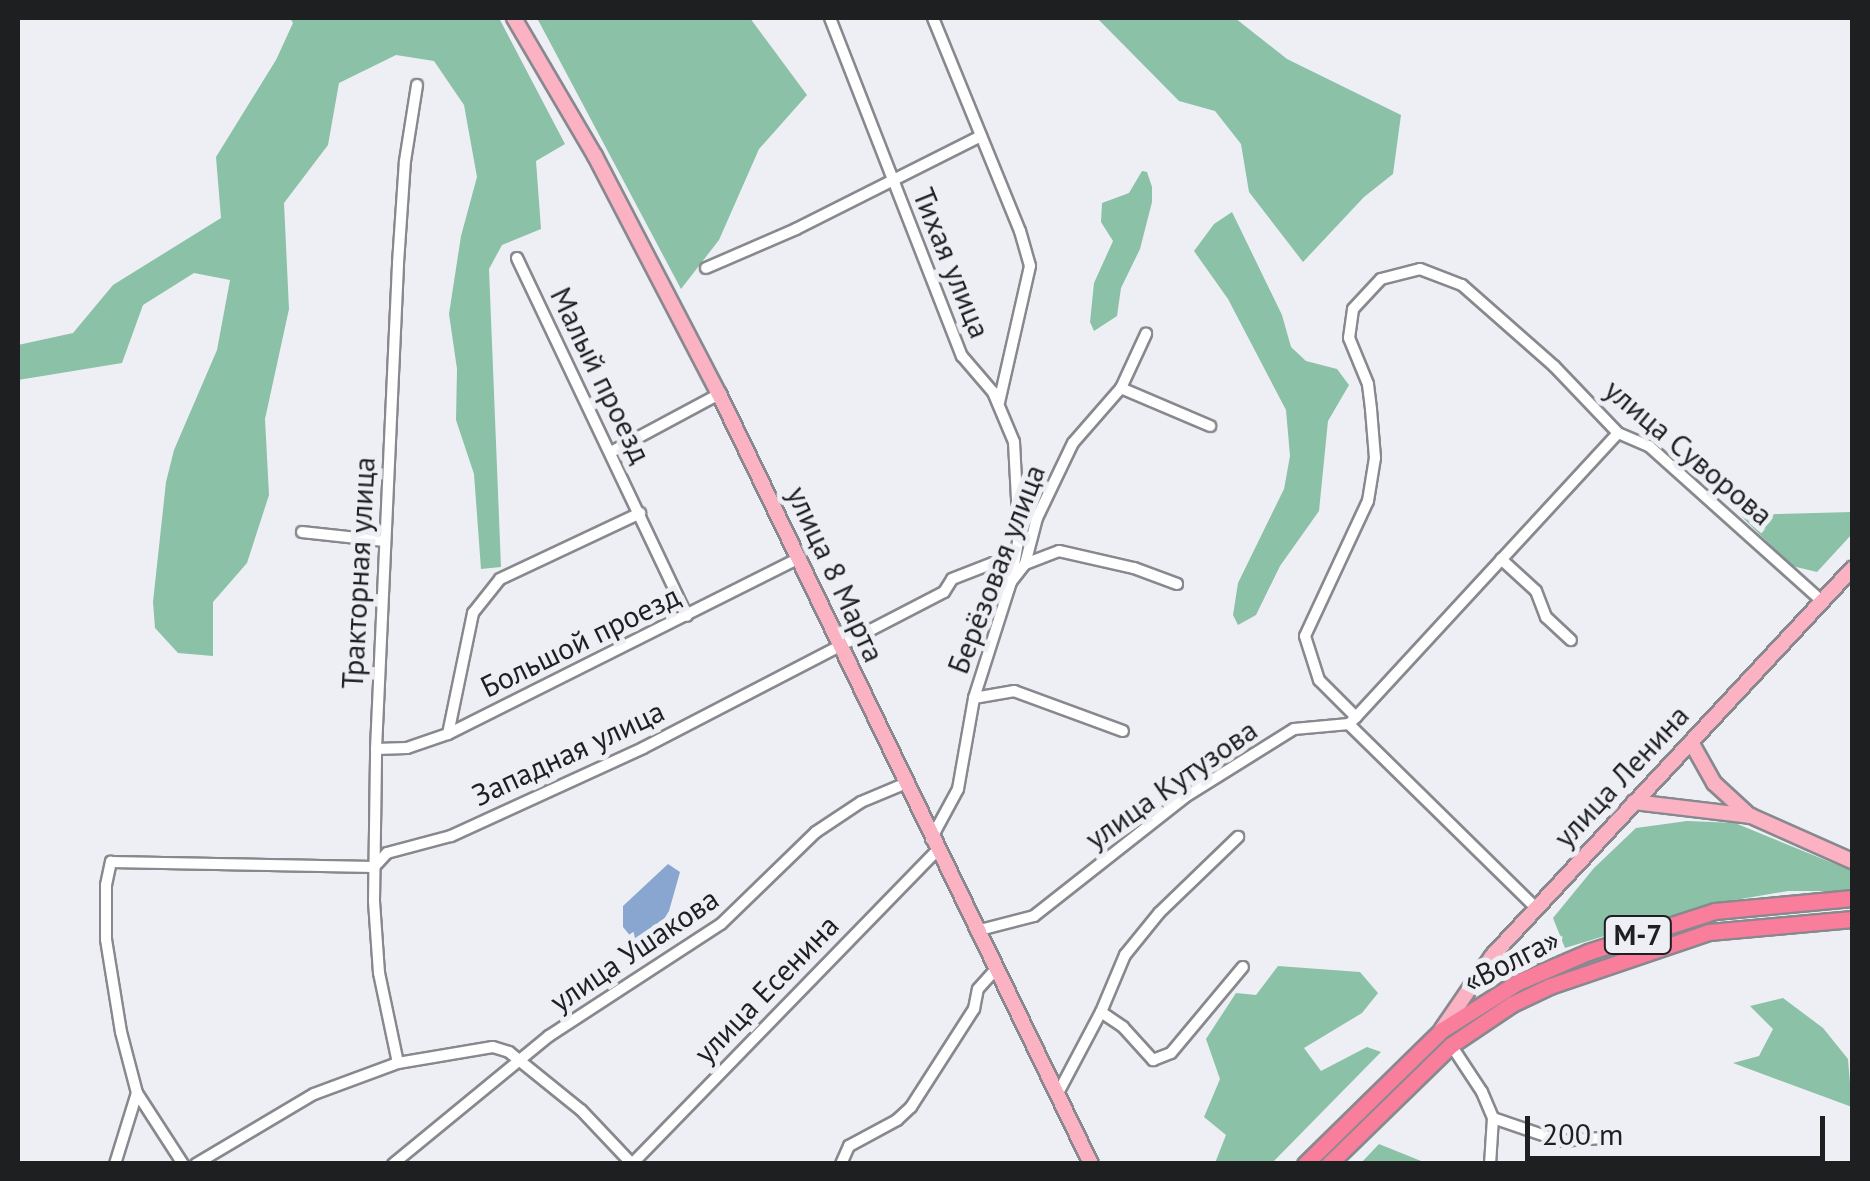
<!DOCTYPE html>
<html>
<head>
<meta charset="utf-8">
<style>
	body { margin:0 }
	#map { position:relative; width:1870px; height:1181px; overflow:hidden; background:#eeeff4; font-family:"PT Sans",sans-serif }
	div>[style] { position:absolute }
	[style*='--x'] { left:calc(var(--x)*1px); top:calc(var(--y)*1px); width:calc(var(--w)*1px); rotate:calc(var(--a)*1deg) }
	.forest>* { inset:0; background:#8ac1a7 }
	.water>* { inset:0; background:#88a6cf }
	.roads { filter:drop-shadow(2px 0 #88898e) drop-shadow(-2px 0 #88898e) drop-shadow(0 2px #88898e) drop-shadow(0 -2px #88898e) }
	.minor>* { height:10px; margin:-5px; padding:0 5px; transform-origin:5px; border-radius:5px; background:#fff }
	.major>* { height:14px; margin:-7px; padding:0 7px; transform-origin:7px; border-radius:7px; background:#fbb2c3 }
	.highway>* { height:15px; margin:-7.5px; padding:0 7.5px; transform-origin:7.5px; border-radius:7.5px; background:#f97e9b }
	span { translate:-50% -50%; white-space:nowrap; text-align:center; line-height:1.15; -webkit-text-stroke:10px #eeeff4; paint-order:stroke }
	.shield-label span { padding:2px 8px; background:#eeeff4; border:2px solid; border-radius:8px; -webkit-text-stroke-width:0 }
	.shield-label { font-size:28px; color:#1e1f21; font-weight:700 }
	.street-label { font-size:30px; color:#1e1f21 }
	.frame { position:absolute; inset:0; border:20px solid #1e1f21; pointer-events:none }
	.scale { position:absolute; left:1525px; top:1116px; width:300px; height:45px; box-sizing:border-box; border:5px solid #1e1f21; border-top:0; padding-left:12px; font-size:30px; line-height:35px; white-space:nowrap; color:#1e1f21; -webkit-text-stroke:8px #eeeff4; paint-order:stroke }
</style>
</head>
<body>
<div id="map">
	<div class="forest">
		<div style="clip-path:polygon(290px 18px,499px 18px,565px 144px,536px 161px,541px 229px,502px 245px,489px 269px,501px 567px,481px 569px,474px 474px,456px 420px,457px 369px,449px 314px,461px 236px,477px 177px,464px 105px,434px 61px,396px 55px,339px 83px,328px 145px,284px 203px,289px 309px,265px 419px,269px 495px,247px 563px,213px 602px,213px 656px,178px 653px,155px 628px,153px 602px,166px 482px,174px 450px,217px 350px,230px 280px,194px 273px,143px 305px,122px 363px,18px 380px,18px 345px,73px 333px,113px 285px,221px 218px,216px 157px,276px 60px,293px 23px)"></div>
		<div style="clip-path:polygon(537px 18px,750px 18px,807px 95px,759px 149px,719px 240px,681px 289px)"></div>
		<div style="clip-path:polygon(1097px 18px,1235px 18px,1287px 59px,1401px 115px,1393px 174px,1364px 197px,1303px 262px,1249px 192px,1241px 144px,1215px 111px,1179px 101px)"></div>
		<div style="clip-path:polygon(1142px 171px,1147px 172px,1152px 187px,1152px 202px,1140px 249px,1121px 288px,1117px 316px,1094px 331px,1090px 322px,1094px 283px,1113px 241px,1101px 222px,1102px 203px,1129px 193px)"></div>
		<div style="clip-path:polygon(1232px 212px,1282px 315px,1291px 347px,1306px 361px,1337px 369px,1349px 385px,1328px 421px,1319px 511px,1280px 566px,1256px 615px,1238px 625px,1233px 615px,1238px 583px,1284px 489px,1290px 456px,1286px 410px,1228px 299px,1194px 251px,1214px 224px)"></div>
		<div style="clip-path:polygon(1852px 512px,1852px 534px,1817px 572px,1792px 566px,1740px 515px)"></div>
		<div style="clip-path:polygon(1687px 821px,1735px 823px,1852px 871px,1852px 891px,1788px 891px,1706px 905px,1565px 948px,1553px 918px,1594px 868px,1636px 828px)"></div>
		<div style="clip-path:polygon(1278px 966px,1360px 972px,1378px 993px,1362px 1013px,1304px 1048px,1321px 1071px,1367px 1047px,1381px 1052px,1272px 1163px,1215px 1163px,1226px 1135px,1204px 1117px,1220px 1079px,1206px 1039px,1236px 993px,1256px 995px)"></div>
		<div style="clip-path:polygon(1783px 998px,1823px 1028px,1848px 1059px,1852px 1107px,1733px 1063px,1759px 1056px,1773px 1029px,1750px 1006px)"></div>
		<div style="clip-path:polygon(1379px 1144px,1426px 1163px,1458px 1161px,1457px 1164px,1361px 1163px)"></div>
	</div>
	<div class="water">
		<div style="clip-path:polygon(668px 864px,680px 872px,669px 911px,656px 932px,637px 944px,623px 927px,623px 906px)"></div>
	</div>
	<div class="roads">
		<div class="minor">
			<div style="--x:830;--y:18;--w:363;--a:68.7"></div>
			<div style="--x:962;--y:356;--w:48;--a:49.3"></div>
			<div style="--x:993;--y:392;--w:54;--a:67.2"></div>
			<div style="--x:1014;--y:442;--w:94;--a:87"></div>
			<div style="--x:1019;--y:536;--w:47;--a:99.9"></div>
			<div style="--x:933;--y:18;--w:230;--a:67.8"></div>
			<div style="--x:1020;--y:231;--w:36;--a:74"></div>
			<div style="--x:1030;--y:266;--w:139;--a:102.8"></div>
			<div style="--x:517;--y:258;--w:396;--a:64.6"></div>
			<div style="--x:706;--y:268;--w:98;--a:-23.4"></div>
			<div style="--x:796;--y:229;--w:207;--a:-26.7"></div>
			<div style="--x:1121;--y:388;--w:97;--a:23.1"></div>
			<div style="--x:611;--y:452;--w:123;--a:-28.2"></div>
			<div style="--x:302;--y:532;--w:83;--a:6.2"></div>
			<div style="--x:1501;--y:559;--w:47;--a:42.4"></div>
			<div style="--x:1536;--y:591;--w:28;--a:69"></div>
			<div style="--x:1546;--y:617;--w:34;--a:43"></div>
			<div style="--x:1025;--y:564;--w:36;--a:-21"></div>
			<div style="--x:1059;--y:551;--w:77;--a:12.8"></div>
			<div style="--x:1134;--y:568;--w:46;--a:20.4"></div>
			<div style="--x:974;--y:698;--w:41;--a:-9.9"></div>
			<div style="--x:1014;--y:691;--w:116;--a:20.2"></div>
			<div style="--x:1356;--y:717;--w:386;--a:-47.3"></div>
			<div style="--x:448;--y:734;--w:124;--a:-78.3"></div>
			<div style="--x:473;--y:613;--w:43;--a:-51.5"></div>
			<div style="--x:500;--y:579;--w:155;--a:-25.2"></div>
			<div style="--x:376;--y:749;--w:31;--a:-2"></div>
			<div style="--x:407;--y:748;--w:43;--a:-18.9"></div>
			<div style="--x:448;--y:734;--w:394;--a:-26.6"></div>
			<div style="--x:931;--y:839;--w:57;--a:-61.6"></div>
			<div style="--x:958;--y:789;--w:92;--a:-80"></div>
			<div style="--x:974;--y:698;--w:122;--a:-72.3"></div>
			<div style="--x:1011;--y:582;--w:23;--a:-52"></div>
			<div style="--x:1025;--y:564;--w:48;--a:-75.4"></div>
			<div style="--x:1037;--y:518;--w:83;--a:-64.4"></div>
			<div style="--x:1073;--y:443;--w:73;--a:-48.9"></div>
			<div style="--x:1121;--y:388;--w:60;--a:-65.2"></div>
			<div style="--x:1535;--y:907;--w:261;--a:-135.5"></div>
			<div style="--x:1349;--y:724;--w:10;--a:-45"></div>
			<div style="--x:1356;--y:717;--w:52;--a:-135"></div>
			<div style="--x:1319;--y:680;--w:46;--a:-107.7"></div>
			<div style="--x:1305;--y:636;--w:149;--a:-65"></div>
			<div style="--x:1368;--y:501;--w:44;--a:-80.8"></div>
			<div style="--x:1375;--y:458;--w:49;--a:-94.7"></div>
			<div style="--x:1371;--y:409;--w:25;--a:-97"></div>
			<div style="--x:1368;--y:384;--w:50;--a:-112.4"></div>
			<div style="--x:1349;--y:338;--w:29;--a:-82"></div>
			<div style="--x:1353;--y:309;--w:41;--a:-47"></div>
			<div style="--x:1381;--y:279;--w:40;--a:-14.4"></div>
			<div style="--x:1420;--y:269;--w:45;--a:20.9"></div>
			<div style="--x:1462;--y:285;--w:123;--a:41.4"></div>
			<div style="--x:1554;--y:366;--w:93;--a:46.3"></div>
			<div style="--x:1618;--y:433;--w:34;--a:23"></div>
			<div style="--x:1649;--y:446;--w:234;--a:41.9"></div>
			<div style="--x:976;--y:931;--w:60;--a:-14.5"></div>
			<div style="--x:1034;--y:916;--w:192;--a:-38.2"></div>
			<div style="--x:1185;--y:797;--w:128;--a:-32"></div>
			<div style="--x:1294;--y:729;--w:55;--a:-5.2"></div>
			<div style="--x:1101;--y:1012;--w:62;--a:-67.2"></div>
			<div style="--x:1125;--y:955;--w:54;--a:-51"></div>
			<div style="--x:1159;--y:913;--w:110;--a:-43.9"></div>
			<div style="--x:1451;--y:1045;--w:56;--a:56.6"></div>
			<div style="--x:1482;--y:1092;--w:28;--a:67"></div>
			<div style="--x:1493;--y:1118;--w:46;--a:93.7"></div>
			<div style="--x:398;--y:1063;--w:92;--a:-101.9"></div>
			<div style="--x:379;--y:973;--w:72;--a:-94"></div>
			<div style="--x:374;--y:901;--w:152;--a:-89.2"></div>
			<div style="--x:376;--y:749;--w:486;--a:-87.4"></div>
			<div style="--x:398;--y:263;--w:102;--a:-86.1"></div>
			<div style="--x:405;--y:161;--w:77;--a:-81"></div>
			<div style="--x:1057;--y:1095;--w:94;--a:-62.1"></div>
			<div style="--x:1101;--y:1012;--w:27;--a:34"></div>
			<div style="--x:1123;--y:1027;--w:45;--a:47.7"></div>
			<div style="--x:1153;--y:1060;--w:19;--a:-21"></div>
			<div style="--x:1171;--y:1053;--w:112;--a:-50.1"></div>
			<div style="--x:1493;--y:1118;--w:71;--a:18.9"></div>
			<div style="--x:1560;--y:1141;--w:42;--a:-4.1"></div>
			<div style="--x:115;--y:1164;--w:74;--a:-72.8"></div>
			<div style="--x:183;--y:1164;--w:85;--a:-122.9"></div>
			<div style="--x:137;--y:1093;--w:63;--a:-104.7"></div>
			<div style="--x:121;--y:1032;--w:94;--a:-99.2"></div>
			<div style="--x:106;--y:939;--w:54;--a:-90"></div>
			<div style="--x:106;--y:885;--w:24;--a:-78"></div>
			<div style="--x:111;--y:862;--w:263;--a:1.1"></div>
			<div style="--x:374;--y:867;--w:19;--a:-47"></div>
			<div style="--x:387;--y:853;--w:66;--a:-14.9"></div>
			<div style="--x:451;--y:836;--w:211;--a:-24.6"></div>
			<div style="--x:643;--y:748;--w:339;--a:-27.4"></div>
			<div style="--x:944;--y:592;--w:15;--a:-58"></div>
			<div style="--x:952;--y:579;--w:44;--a:-21.3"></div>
			<div style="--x:993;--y:563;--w:23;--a:29"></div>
			<div style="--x:196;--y:1164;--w:137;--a:-30.7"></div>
			<div style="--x:314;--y:1094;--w:90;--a:-20.3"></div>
			<div style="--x:398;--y:1063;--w:96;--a:-9.6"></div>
			<div style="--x:493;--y:1047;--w:17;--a:17"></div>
			<div style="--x:509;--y:1052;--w:92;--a:38.9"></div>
			<div style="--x:581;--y:1110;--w:74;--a:46.6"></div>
			<div style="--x:393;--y:1164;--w:202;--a:-39.4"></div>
			<div style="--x:549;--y:1036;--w:205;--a:-33.1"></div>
			<div style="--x:721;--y:924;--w:132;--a:-44.1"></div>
			<div style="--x:816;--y:832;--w:54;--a:-33.7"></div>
			<div style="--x:861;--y:802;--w:47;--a:-22.7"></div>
			<div style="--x:632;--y:1164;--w:436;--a:-45.8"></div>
			<div style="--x:841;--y:1164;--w:20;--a:-66"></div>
			<div style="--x:849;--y:1146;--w:55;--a:-28.4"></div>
			<div style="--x:897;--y:1120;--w:19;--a:-43"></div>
			<div style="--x:911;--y:1107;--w:117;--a:-57.3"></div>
			<div style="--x:974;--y:1009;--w:20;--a:-79"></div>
			<div style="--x:978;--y:989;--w:25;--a:-48"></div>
		</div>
		<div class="major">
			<div style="--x:514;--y:18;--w:160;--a:59.6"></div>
			<div style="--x:595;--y:156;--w:268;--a:62.5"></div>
			<div style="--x:719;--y:394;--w:855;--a:64.21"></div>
			<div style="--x:1691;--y:742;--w:47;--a:60.7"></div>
			<div style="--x:1714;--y:783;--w:49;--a:42.5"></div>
			<div style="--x:1634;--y:802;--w:118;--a:6.8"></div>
			<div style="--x:1751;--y:816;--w:111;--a:24"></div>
			<div style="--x:1442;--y:1029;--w:88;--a:-55.6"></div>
			<div style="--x:1492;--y:956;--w:529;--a:-47.07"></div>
		</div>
		<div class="highway">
			<div style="--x:1305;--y:1164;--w:192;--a:-44.4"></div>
			<div style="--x:1442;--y:1030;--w:90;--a:-32.3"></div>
			<div style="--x:1518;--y:982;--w:76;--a:-23.2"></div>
			<div style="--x:1588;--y:952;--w:133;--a:-17.9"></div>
			<div style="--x:1715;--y:911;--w:138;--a:-5.4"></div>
			<div style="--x:1329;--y:1164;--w:170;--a:-44.3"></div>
			<div style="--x:1451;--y:1045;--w:73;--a:-33.9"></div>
			<div style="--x:1512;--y:1004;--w:42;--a:-25.3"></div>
			<div style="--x:1550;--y:986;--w:168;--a:-18.8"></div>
			<div style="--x:1709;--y:932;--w:144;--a:-5.2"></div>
		</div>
	</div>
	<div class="shield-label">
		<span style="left:1638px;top:935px">М-7</span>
	</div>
	<div class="street-label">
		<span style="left:952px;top:263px;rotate:68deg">Тихая улица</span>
		<span style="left:601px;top:375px;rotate:64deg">Малый проезд</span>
		<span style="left:1689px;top:452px;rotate:40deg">улица Суворова</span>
		<span style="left:996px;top:569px;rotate:-69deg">Берёзовая улица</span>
		<span style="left:358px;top:573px;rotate:-87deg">Тракторная улица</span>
		<span style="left:836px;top:574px;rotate:65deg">улица 8 Марта</span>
		<span style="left:580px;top:641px;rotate:-26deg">Большой проезд</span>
		<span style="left:568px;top:753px;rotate:-25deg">Западная улица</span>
		<span style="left:1621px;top:776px;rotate:-47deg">улица Ленина</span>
		<span style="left:1171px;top:784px;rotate:-35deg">улица Кутузова</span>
		<span style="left:634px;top:950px;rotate:-34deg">улица Ушакова</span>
		<span style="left:1511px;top:960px;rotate:-27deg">«Волга»</span>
		<span style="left:766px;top:989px;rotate:-46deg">улица Есенина</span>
	</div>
	<div class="frame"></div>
	<div class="scale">200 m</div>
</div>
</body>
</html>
